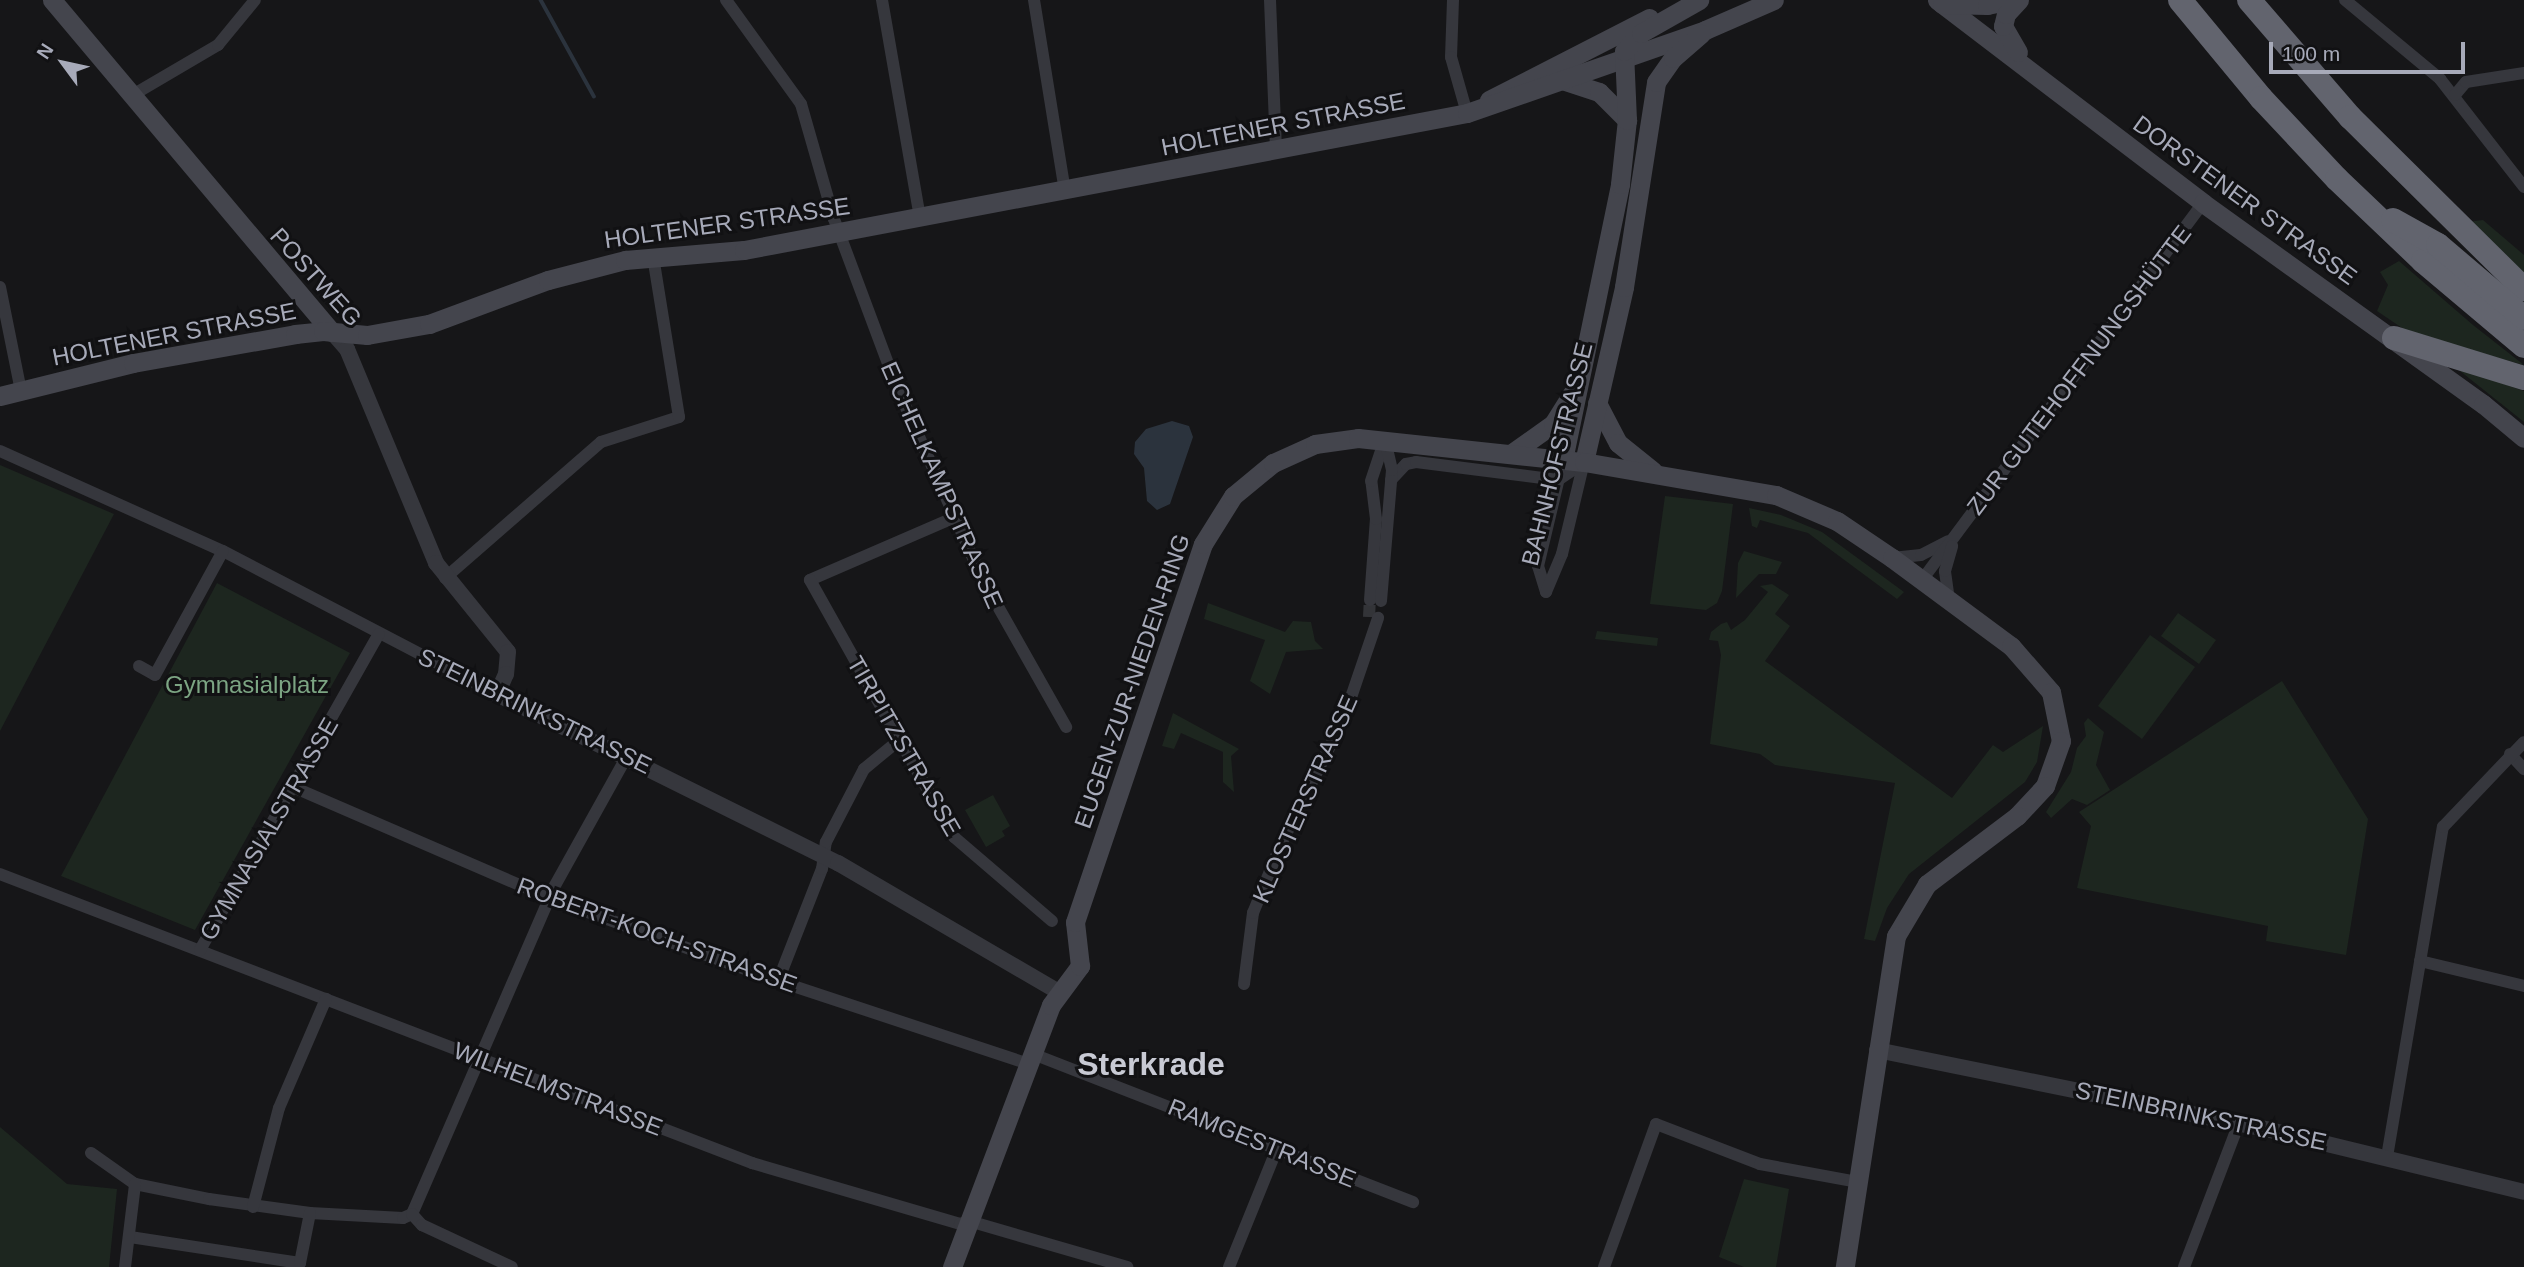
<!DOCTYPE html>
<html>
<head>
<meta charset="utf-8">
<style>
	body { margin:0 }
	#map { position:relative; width:2524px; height:1267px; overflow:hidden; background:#161618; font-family:Arial,sans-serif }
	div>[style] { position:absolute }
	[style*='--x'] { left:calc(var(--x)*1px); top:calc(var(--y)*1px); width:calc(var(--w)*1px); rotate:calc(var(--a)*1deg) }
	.green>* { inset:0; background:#1d261f }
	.water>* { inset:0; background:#2b333d }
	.stream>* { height:3.5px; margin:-1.75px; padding:0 1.75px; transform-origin:1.75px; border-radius:1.75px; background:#2b333d }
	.minor-tunnel>* { height:12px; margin-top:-6px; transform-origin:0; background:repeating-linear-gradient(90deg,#333438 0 12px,transparent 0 18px) }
	.minor>* { height:12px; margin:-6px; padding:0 6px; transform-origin:6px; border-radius:6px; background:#36373d }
	.tertiary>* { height:16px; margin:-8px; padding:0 8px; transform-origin:8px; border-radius:8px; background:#36373d }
	.secondary>* { height:19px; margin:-9.5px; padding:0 9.5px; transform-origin:9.5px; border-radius:9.5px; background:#44454d }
	.motorway>* { height:24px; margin:-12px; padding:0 12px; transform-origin:12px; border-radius:12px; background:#62646e }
	span { translate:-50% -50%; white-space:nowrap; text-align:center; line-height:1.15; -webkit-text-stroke:6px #111113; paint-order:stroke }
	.street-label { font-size:24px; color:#a7aab9 }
	.park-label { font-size:24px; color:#7ca583 }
	.district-label { font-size:32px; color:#c8cad4; font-weight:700 }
	.north { position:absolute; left:28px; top:28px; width:70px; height:70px; -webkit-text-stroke:5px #111113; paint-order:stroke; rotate:303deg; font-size:19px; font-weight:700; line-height:28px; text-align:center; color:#a7aab9 }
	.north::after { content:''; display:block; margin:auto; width:24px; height:32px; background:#a7aab9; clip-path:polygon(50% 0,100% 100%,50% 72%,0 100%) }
	.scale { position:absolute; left:2269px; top:42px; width:196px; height:32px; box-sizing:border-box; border:4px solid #a7aab9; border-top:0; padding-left:9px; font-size:21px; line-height:24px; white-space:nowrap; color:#a7aab9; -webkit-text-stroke:5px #111113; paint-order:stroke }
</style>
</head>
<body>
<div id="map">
	<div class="green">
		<div style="clip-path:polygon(2483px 220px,2524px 255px,2524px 276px,2467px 222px)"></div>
		<div style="clip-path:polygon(2399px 261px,2473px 325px,2524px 365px,2411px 334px,2377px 311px,2388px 285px,2380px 272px)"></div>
		<div style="clip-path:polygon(2455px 367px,2524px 391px,2524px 422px,2504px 406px)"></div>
		<div style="clip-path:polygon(0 465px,114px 514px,0 731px)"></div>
		<div style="clip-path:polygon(1665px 496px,1733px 504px,1722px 591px,1717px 603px,1706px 610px,1650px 604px)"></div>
		<div style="clip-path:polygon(1749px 508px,1781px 515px,1822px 532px,1904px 592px,1897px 599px,1808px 533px,1760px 520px,1757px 528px,1752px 526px)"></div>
		<div style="clip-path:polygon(1744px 551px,1782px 562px,1776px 574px,1759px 574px,1736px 598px,1738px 563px)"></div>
		<div style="clip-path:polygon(217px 583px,350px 653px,195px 930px,61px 876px)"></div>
		<div style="clip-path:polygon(1772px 584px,1789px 595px,1775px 614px,1790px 626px,1765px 661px,1952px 798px,1993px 745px,2003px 752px,2043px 726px,2037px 762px,2025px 782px,1909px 874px,1887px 908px,1875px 941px,1864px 939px,1895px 783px,1775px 765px,1760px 754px,1710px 744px,1721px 655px,1718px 641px,1709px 640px,1711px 632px,1721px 624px,1727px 622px,1731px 630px,1745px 620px,1768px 592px,1760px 586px)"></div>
		<div style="clip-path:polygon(1208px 603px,1285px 632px,1293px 621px,1311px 622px,1315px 641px,1323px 649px,1286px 652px,1270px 694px,1250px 681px,1265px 640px,1204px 619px)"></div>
		<div style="clip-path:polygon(2178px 613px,2216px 640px,2199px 664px,2161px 636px)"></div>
		<div style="clip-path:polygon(1597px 631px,1658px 638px,1657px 646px,1595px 639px)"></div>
		<div style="clip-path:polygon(2150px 635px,2195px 667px,2142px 739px,2098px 706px)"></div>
		<div style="clip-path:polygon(2282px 681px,2368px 819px,2346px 955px,2266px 941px,2268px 926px,2077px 888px,2091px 826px,2079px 812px)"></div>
		<div style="clip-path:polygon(1173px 713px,1239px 749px,1231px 756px,1234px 792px,1223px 782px,1223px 752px,1181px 733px,1174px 749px,1162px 746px)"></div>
		<div style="clip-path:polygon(2088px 718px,2104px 732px,2096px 765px,2110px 790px,2087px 805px,2072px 799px,2051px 818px,2046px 812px,2071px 772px,2077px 748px,2086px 736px,2084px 723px)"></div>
		<div style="clip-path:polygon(993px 795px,1010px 826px,1002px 831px,1005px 836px,986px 847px,965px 810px)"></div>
		<div style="clip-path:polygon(0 1127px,67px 1184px,117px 1189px,109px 1267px,0 1267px)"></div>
		<div style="clip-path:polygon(1744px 1179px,1789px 1189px,1776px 1267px,1744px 1267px,1719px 1257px)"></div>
	</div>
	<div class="water">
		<div style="clip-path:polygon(1172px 421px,1189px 426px,1193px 437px,1170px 504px,1157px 510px,1147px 501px,1144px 468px,1134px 454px,1135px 442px,1146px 429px)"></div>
	</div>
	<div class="stream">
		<div style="--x:541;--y:0;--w:110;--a:61.1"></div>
	</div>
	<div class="minor-tunnel">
		<div style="--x:1369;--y:617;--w:17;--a:-87"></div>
	</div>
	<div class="minor">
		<div style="--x:726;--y:0;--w:128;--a:54.2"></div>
		<div style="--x:801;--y:104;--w:120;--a:74"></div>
		<div style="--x:834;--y:219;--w:177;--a:69.5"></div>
		<div style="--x:896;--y:385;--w:214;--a:66"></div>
		<div style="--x:983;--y:580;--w:169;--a:60.5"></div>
		<div style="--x:882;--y:0;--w:221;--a:80.1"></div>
		<div style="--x:1034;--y:0;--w:193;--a:80.8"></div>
		<div style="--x:1270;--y:0;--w:149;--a:87.7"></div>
		<div style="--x:1453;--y:0;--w:57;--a:92"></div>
		<div style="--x:1451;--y:57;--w:58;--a:74.1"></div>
		<div style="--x:2345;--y:0;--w:124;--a:39.7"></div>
		<div style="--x:2440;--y:79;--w:137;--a:52.1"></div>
		<div style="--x:2455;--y:95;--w:17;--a:-50"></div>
		<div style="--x:2466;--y:82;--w:59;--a:-8.8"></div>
		<div style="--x:131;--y:96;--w:101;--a:-30.4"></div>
		<div style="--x:218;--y:45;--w:58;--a:-50.6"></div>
		<div style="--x:0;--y:287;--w:106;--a:78.6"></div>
		<div style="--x:0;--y:451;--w:244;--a:24.2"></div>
		<div style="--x:223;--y:551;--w:309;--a:27.6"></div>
		<div style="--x:1391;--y:480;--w:22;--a:-47"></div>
		<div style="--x:1406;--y:464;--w:10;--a:-11"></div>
		<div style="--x:1416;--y:462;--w:143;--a:7.2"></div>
		<div style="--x:1558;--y:480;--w:30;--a:-34"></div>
		<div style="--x:953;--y:518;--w:156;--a:156.6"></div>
		<div style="--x:810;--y:580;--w:295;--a:60.7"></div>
		<div style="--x:954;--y:837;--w:129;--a:40.6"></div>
		<div style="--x:1892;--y:558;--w:29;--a:-6"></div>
		<div style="--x:1921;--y:555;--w:30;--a:-27"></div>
		<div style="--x:445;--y:578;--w:207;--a:-41.1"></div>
		<div style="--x:601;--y:442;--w:82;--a:-17.8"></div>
		<div style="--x:679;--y:417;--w:162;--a:-99.2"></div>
		<div style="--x:1922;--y:580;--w:470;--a:-53.3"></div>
		<div style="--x:1546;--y:592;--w:27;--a:-107"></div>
		<div style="--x:1538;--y:566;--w:95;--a:-76.6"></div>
		<div style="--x:1546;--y:592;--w:41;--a:-67.2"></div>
		<div style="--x:1562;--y:554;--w:95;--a:-76.6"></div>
		<div style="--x:1370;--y:600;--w:81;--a:-85.8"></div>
		<div style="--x:1376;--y:519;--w:38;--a:-97"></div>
		<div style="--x:1371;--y:481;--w:44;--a:-71.6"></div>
		<div style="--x:1949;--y:600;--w:29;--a:-98"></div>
		<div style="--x:1945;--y:571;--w:26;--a:-74"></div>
		<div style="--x:1381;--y:601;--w:131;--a:-85.2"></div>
		<div style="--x:1392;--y:470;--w:32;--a:-103"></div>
		<div style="--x:139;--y:666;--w:18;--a:29"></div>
		<div style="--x:155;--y:675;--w:141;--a:-61.3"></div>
		<div style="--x:2510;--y:754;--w:21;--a:47"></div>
		<div style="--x:293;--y:787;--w:279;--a:23.4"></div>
		<div style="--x:549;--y:898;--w:244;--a:19.9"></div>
		<div style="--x:778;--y:981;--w:264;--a:18.3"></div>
		<div style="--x:0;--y:874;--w:806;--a:21.02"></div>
		<div style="--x:752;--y:1163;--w:217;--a:16.3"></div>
		<div style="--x:960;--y:1224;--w:9;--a:-18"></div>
		<div style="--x:969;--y:1221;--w:165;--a:16.2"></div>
		<div style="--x:200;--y:950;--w:363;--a:-60.5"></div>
		<div style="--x:2420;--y:961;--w:107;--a:13.5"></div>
		<div style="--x:778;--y:981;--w:120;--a:-68.6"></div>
		<div style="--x:822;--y:869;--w:27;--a:-82"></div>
		<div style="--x:826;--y:842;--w:82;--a:-62.5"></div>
		<div style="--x:864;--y:769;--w:44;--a:-39.5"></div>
		<div style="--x:1244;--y:984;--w:72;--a:-82.8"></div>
		<div style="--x:1253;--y:913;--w:74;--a:-67.9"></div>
		<div style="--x:1281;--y:844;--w:141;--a:-63.4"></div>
		<div style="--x:1344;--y:718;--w:106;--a:-71.2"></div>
		<div style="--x:1033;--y:1054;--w:408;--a:21.3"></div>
		<div style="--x:91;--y:1153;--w:54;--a:35.2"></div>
		<div style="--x:135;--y:1184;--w:76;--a:11.5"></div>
		<div style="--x:209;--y:1199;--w:102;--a:7.9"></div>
		<div style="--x:310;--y:1213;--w:93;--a:3.1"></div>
		<div style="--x:403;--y:1218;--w:10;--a:-24"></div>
		<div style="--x:412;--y:1214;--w:354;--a:-66.5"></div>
		<div style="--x:553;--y:889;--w:152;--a:-60.9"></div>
		<div style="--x:2387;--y:1157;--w:335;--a:-80.4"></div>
		<div style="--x:2443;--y:827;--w:117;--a:-46.4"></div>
		<div style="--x:253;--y:1207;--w:102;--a:-75.3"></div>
		<div style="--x:279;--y:1108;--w:119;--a:-66.7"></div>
		<div style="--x:412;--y:1214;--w:15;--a:48"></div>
		<div style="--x:422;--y:1225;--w:99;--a:25"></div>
		<div style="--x:130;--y:1237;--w:172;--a:8.7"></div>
		<div style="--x:300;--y:1263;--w:51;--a:-78.7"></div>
		<div style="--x:125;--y:1267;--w:84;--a:-83.1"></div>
		<div style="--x:1229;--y:1267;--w:127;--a:-67.9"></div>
		<div style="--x:1604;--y:1267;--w:152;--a:-70"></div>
		<div style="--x:1656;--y:1124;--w:111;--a:21"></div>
		<div style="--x:1760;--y:1164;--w:100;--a:10.4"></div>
		<div style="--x:2184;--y:1267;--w:154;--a:-69.1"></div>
	</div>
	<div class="tertiary">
		<div style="--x:332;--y:332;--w:23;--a:49"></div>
		<div style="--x:347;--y:349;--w:232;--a:67.4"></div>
		<div style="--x:436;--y:563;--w:114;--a:51"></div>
		<div style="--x:508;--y:652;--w:22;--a:95"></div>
		<div style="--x:506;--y:674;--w:22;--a:114"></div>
		<div style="--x:497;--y:694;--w:381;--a:26.4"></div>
		<div style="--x:838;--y:863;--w:256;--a:30.3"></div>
		<div style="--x:1877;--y:1050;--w:401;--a:11.5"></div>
		<div style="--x:2270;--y:1130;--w:261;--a:13.7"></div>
	</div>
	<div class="secondary">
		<div style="--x:52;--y:0;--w:434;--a:49.9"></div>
		<div style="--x:1937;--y:0;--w:335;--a:37.3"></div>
		<div style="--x:2203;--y:203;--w:345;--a:35.7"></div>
		<div style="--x:2483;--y:404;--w:53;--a:39.7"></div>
		<div style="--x:1942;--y:4;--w:45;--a:1.3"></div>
		<div style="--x:1987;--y:5;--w:25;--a:-11"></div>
		<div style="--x:2018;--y:52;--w:30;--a:-120"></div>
		<div style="--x:2003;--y:26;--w:12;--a:-76"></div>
		<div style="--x:2006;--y:14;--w:19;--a:-47"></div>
		<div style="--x:1565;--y:81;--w:36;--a:18"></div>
		<div style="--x:1599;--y:92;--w:40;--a:45"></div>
		<div style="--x:1489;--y:100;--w:180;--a:-27.1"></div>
		<div style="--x:0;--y:396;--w:137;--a:-13.9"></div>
		<div style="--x:133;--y:363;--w:165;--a:-10.1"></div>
		<div style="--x:295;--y:334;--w:28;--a:-6"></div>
		<div style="--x:323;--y:331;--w:44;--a:5.2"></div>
		<div style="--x:367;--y:335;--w:63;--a:-10.1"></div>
		<div style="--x:429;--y:324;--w:127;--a:-20.3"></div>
		<div style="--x:548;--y:280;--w:80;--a:-14.6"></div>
		<div style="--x:625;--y:260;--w:119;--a:-4.8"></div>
		<div style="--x:744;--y:250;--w:736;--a:-10.73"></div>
		<div style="--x:1467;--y:113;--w:252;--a:-19.2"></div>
		<div style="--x:1705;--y:30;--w:75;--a:-23.5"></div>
		<div style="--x:1597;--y:403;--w:45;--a:62.3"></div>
		<div style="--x:1618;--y:443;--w:45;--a:38.7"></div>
		<div style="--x:1512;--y:453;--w:50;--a:-35.3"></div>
		<div style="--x:1553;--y:424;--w:36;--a:-58"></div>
		<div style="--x:1563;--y:460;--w:282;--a:-78.3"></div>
		<div style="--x:1620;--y:184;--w:64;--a:-83.8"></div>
		<div style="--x:1627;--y:120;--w:69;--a:-92.5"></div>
		<div style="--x:1624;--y:51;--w:25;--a:-47"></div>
		<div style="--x:1641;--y:33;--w:67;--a:-29.6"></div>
		<div style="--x:1584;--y:462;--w:180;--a:-77.1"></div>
		<div style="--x:1624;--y:287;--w:207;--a:-81.1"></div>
		<div style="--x:1656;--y:82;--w:29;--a:-55"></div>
		<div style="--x:1673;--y:58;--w:37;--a:-41"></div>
		<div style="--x:952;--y:1267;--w:280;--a:-69.3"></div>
		<div style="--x:1051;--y:1005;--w:49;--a:-53.4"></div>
		<div style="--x:1080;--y:966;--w:44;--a:-96.5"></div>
		<div style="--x:1075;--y:922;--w:399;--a:-71.3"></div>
		<div style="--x:1203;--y:544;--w:57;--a:-58"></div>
		<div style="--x:1233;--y:496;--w:52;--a:-39.5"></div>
		<div style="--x:1273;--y:463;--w:46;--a:-24.3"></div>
		<div style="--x:1315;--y:444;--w:43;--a:-7.9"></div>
		<div style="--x:1358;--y:438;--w:227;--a:6.1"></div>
		<div style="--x:1584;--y:462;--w:195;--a:9.8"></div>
		<div style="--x:1776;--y:495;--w:66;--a:23.1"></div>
		<div style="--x:1837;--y:521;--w:66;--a:33.9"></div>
		<div style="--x:1892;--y:558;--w:148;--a:36.5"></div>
		<div style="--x:2011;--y:646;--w:61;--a:49"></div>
		<div style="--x:2051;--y:692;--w:50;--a:78.5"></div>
		<div style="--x:2061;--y:741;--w:48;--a:109.6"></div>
		<div style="--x:2045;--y:786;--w:41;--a:133"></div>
		<div style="--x:2017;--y:816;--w:113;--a:142.9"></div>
		<div style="--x:1927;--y:884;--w:61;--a:120.8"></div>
		<div style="--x:1896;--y:936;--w:335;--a:98.8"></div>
	</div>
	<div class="motorway">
		<div style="--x:2180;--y:0;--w:127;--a:50.4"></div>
		<div style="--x:2261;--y:98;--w:111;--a:46.8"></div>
		<div style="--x:2337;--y:179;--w:119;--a:43.6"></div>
		<div style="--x:2423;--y:261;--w:132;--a:40.1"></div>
		<div style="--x:2249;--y:0;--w:155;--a:49.2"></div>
		<div style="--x:2350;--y:117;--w:245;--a:44.7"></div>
		<div style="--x:2393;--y:220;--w:51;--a:29.1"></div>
		<div style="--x:2438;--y:245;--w:113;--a:40.3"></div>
		<div style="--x:2394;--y:338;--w:136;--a:17.1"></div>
	</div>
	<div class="street-label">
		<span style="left:1283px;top:124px;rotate:-11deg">HOLTENER STRASSE</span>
		<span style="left:2245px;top:200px;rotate:36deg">DORSTENER STRASSE</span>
		<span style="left:727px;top:223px;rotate:-8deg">HOLTENER STRASSE</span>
		<span style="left:316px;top:277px;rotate:48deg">POSTWEG</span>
		<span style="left:174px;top:334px;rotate:-11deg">HOLTENER STRASSE</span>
		<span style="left:2079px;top:370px;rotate:-53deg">ZUR GUTEHOFFNUNGSHÜTTE</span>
		<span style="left:1557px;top:454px;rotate:-76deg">BAHNHOFSTRASSE</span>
		<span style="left:942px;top:485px;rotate:66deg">EICHELKAMPSTRASSE</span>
		<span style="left:1132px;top:681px;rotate:-71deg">EUGEN-ZUR-NIEDEN-RING</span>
		<span style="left:535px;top:711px;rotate:26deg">STEINBRINKSTRASSE</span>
		<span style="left:904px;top:746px;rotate:60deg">TIRPITZSTRASSE</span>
		<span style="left:1305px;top:799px;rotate:-66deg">KLOSTERSTRASSE</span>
		<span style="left:269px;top:829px;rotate:-60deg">GYMNASIALSTRASSE</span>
		<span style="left:657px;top:935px;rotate:20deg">ROBERT-KOCH-STRASSE</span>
		<span style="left:558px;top:1089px;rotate:21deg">WILHELMSTRASSE</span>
		<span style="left:2201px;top:1116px;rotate:12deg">STEINBRINKSTRASSE</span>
		<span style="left:1262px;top:1143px;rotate:22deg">RAMGESTRASSE</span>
	</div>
	<div class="park-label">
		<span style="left:247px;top:685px">Gymnasialplatz</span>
	</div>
	<div class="district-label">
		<span style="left:1151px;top:1064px">Sterkrade</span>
	</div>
	<div class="north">N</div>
	<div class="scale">100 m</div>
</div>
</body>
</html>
